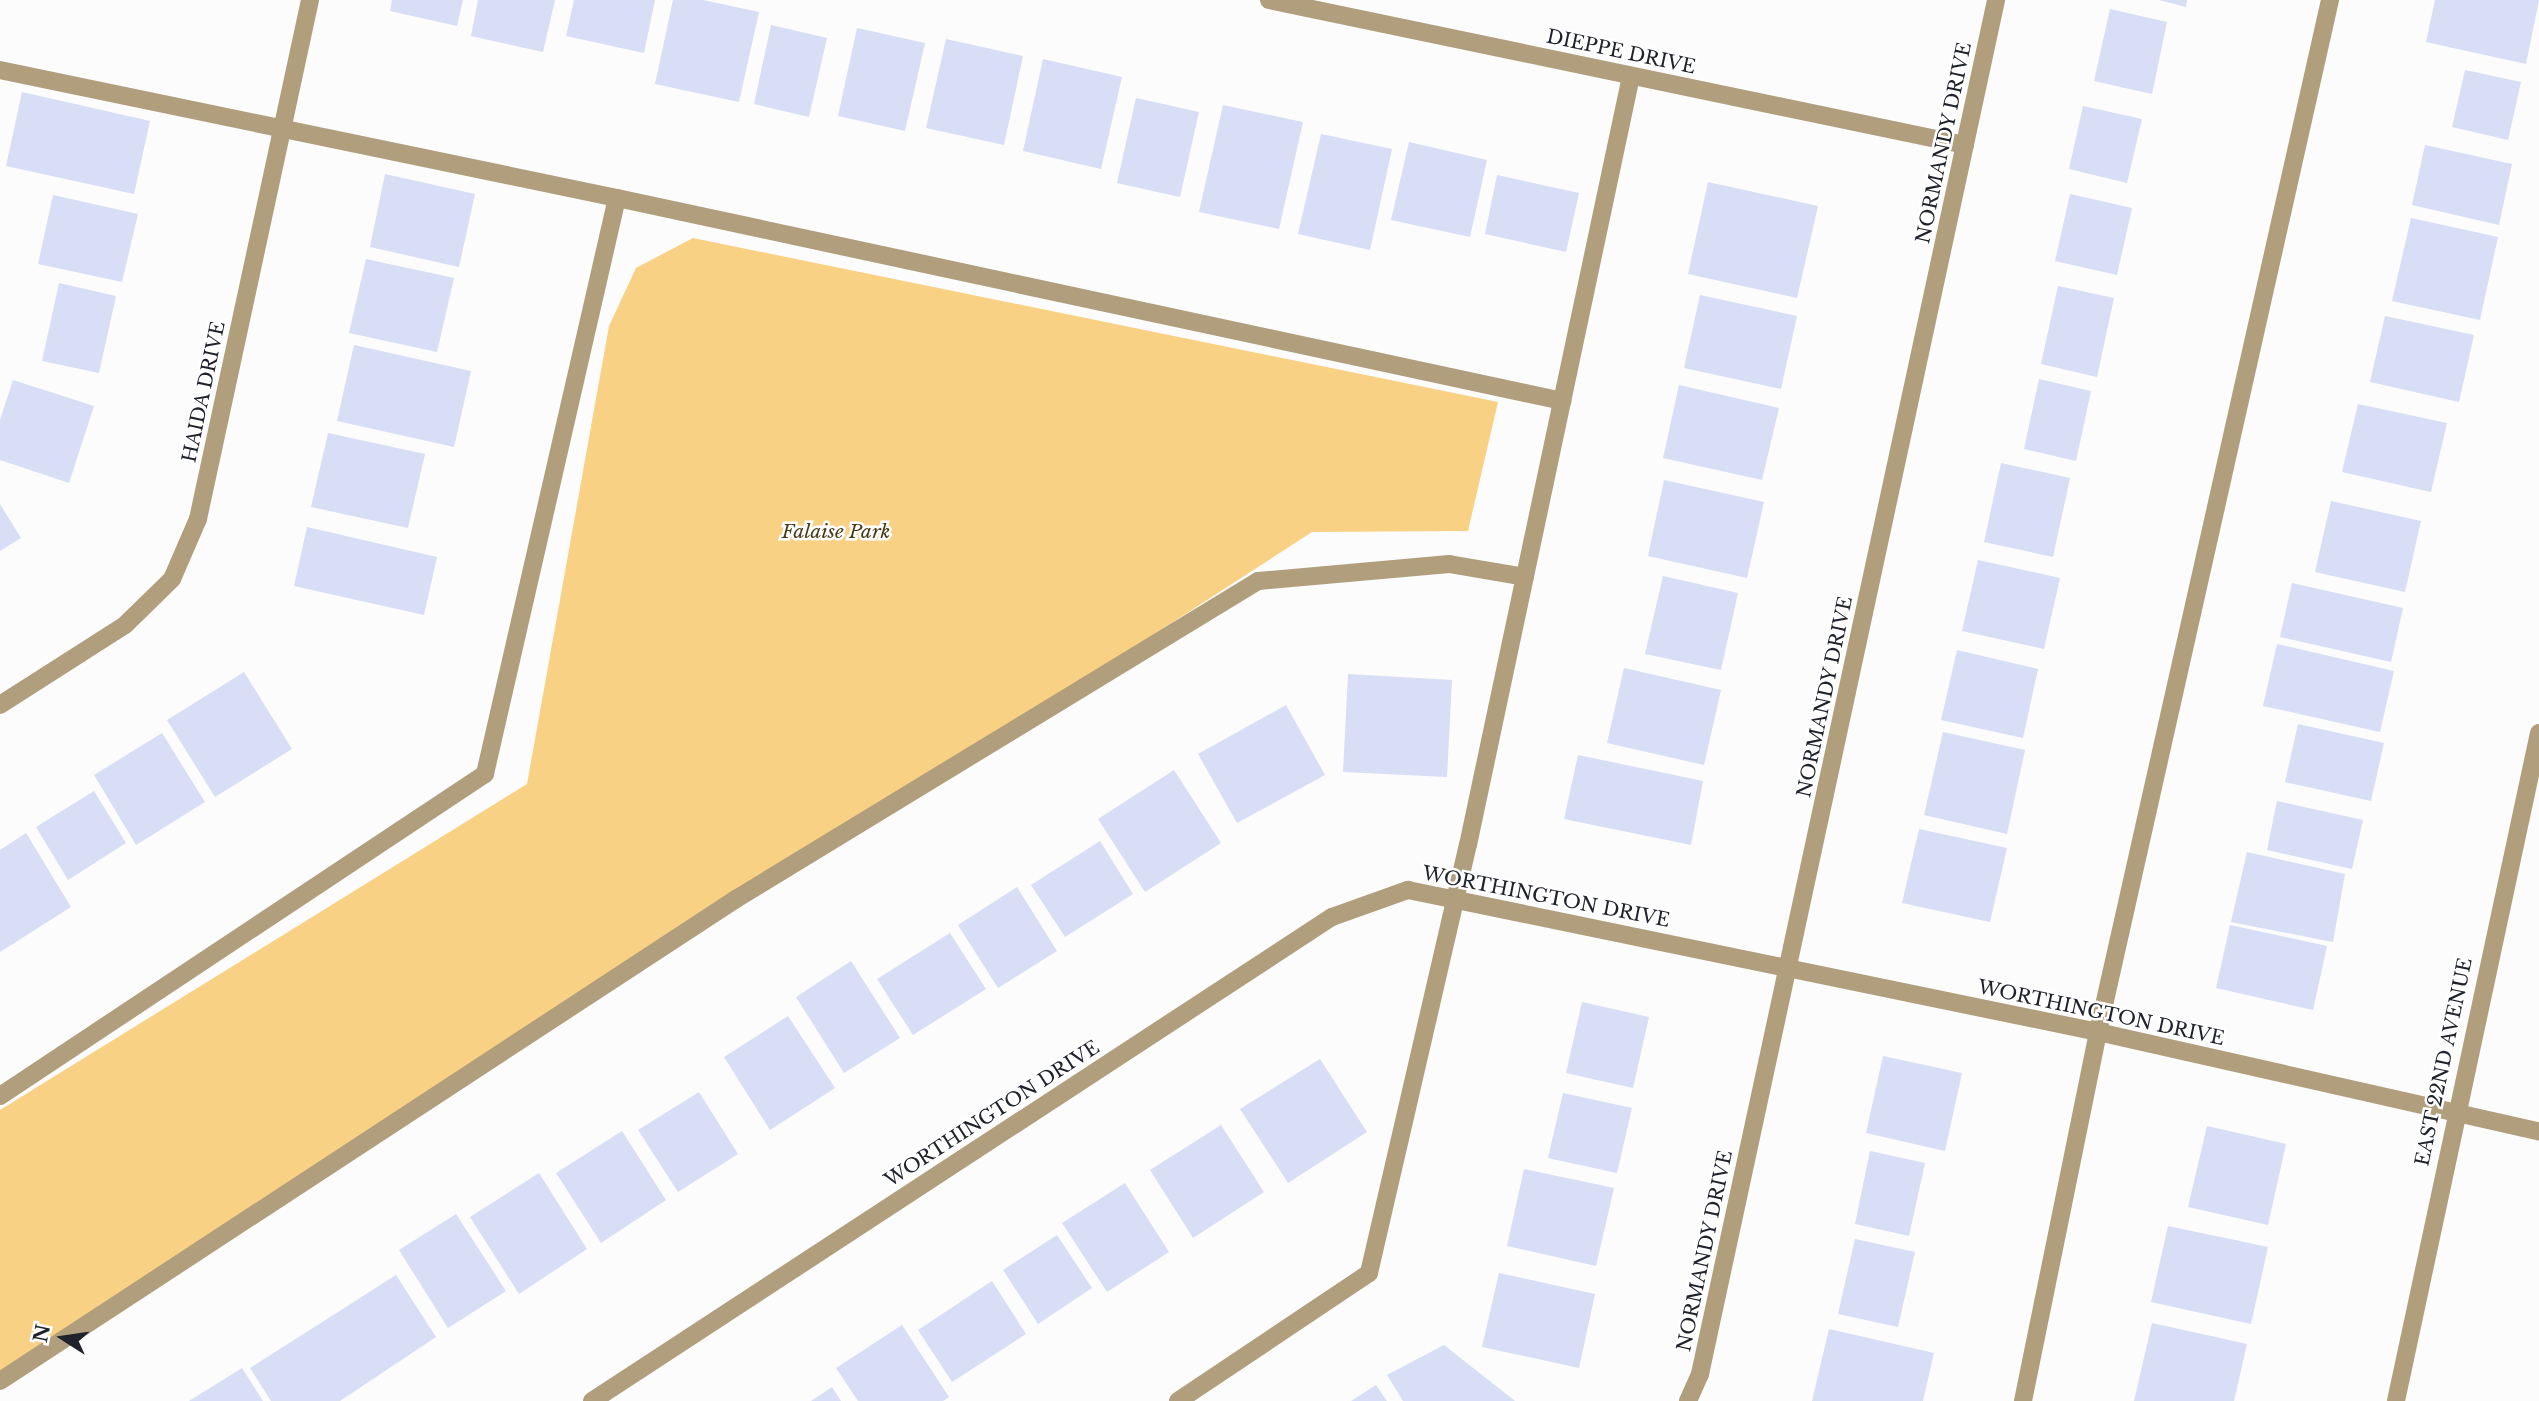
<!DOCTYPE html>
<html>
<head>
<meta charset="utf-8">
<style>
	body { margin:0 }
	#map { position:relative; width:2539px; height:1401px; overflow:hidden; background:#fcfcfc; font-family:"Libre Baskerville",serif }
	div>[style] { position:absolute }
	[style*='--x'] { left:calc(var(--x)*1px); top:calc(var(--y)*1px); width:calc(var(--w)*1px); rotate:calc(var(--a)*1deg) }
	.green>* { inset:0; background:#f9d184 }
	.building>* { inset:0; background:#d7def5 }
	.service>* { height:18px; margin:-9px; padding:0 9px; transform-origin:9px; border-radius:9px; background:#b09e7d }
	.minor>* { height:18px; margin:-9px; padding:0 9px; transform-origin:9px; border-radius:9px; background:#b09e7d }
	.tertiary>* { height:18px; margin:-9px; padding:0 9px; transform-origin:9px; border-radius:9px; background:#b09e7d }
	span { translate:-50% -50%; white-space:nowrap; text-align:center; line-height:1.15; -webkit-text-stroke:5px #fff; paint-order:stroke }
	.street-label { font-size:19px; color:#20232c }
	.park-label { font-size:19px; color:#493814; font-style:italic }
	.north { position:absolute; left:28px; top:1303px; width:70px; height:70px; -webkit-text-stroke:5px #fff; paint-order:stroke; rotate:282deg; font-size:19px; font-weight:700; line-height:28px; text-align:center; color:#20232c }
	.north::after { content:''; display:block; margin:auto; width:24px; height:32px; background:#20232c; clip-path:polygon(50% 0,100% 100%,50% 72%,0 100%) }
</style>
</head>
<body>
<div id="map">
	<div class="green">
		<div style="clip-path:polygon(693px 238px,1498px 402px,1468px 531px,1312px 532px,0 1382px,0 1110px,527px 784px,609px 326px,636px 268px)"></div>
	</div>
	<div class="building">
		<div style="clip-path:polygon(392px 0,463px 0,457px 26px,390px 11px)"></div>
		<div style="clip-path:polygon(478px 0,555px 0,543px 52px,471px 36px)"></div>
		<div style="clip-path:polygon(574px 0,655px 0,644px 53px,566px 36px)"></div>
		<div style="clip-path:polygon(673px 0,703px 0,759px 12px,739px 102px,655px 84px)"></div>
		<div style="clip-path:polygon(2159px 0,2187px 0,2186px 7px)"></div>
		<div style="clip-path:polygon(2435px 0,2539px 0,2526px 64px,2426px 42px)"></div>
		<div style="clip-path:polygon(2110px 9px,2167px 22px,2152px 94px,2094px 81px)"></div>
		<div style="clip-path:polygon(771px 25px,827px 38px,809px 117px,754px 104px)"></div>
		<div style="clip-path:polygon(857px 28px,925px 43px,905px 131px,838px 116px)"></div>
		<div style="clip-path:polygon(946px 39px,1023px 56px,1004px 145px,926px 128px)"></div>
		<div style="clip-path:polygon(1043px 59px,1122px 77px,1101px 169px,1023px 151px)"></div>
		<div style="clip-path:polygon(2465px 70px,2521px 82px,2508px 140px,2452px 127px)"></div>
		<div style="clip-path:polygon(22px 92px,150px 121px,134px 194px,6px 166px)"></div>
		<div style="clip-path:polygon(1136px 98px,1199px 112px,1180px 197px,1117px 183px)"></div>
		<div style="clip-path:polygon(1223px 105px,1303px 122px,1279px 229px,1199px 212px)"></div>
		<div style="clip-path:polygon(2083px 106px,2142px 119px,2127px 183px,2069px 169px)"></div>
		<div style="clip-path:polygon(1321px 134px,1392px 149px,1370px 250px,1298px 234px)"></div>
		<div style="clip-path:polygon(1409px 142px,1487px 160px,1470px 237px,1391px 220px)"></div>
		<div style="clip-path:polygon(2425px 145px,2512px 164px,2499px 225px,2412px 205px)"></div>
		<div style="clip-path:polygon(385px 174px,475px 194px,459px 267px,370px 247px)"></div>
		<div style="clip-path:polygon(1497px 175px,1579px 193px,1566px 252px,1485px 234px)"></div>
		<div style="clip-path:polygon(1708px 182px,1818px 206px,1797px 298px,1688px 274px)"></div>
		<div style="clip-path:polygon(2070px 194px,2132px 208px,2117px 275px,2055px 261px)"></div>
		<div style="clip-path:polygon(53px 195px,138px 214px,122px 282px,38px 264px)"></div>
		<div style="clip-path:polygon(2411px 218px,2498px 237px,2480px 320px,2392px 301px)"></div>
		<div style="clip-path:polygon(366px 259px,454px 278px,437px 352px,349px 333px)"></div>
		<div style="clip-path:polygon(59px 283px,116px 296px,99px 373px,42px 361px)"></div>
		<div style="clip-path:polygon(2058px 286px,2114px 298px,2097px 377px,2041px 364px)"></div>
		<div style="clip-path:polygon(1700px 295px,1797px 316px,1781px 389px,1684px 368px)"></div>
		<div style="clip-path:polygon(2385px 316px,2474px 335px,2459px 402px,2370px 382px)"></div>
		<div style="clip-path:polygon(354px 345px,471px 371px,454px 447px,337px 421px)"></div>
		<div style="clip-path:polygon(2039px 379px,2091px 391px,2076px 461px,2024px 449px)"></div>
		<div style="clip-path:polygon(13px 380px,94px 406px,69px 483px,0 460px,0 420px)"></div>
		<div style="clip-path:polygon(1679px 385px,1779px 408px,1762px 480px,1663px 458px)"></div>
		<div style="clip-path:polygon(2358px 404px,2447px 423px,2431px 492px,2342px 472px)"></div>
		<div style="clip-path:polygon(328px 433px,425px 454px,408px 528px,311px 507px)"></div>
		<div style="clip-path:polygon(2001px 463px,2070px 478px,2053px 557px,1984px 542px)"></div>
		<div style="clip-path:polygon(1664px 480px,1764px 502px,1747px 578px,1648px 556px)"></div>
		<div style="clip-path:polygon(2331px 501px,2421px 521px,2405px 592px,2315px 572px)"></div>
		<div style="clip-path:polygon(0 504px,21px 538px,0 551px)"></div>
		<div style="clip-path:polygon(307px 527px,437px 557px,424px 615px,294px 586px)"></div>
		<div style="clip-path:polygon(1978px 560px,2060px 578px,2044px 649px,1962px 631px)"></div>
		<div style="clip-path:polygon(1663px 576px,1738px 593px,1721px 670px,1645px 654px)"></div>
		<div style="clip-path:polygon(2292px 583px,2403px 608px,2391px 662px,2280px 637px)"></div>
		<div style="clip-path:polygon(2277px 644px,2394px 671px,2380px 732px,2263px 706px)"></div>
		<div style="clip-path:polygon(1957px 650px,2038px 669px,2023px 738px,1941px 720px)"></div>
		<div style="clip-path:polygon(1624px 668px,1721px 690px,1704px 765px,1607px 743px)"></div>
		<div style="clip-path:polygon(244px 672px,292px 749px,215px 797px,167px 720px)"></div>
		<div style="clip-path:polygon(1348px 674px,1452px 680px,1447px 777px,1343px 772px)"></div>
		<div style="clip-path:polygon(1286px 705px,1325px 775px,1237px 823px,1198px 754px)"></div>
		<div style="clip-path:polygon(2298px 724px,2384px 743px,2371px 801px,2285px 782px)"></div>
		<div style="clip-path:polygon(1943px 732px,2025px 750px,2007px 834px,1924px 815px)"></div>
		<div style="clip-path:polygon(162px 733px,205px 802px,136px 845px,94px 775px)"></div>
		<div style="clip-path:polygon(1578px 755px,1703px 781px,1691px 845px,1564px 819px)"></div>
		<div style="clip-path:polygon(1174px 770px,1221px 843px,1145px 892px,1098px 819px)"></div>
		<div style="clip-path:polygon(94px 791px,126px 843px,68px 880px,36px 827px)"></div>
		<div style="clip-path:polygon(2277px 801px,2363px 820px,2352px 869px,2267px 850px)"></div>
		<div style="clip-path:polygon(1919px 829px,2007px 848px,1990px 922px,1902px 903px)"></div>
		<div style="clip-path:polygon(26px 833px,71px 907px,0 952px,0 850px)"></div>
		<div style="clip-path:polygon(1100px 841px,1133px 894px,1065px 937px,1031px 885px)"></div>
		<div style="clip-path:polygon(2247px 852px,2345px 874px,2333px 942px,2231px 922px)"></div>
		<div style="clip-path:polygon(1017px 887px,1057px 951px,998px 988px,958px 925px)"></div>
		<div style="clip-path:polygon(2230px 925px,2327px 946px,2313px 1010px,2216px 988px)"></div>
		<div style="clip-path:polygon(950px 933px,986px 989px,913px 1035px,877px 979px)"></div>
		<div style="clip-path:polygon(851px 961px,900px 1038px,844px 1073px,796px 997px)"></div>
		<div style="clip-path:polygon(1582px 1002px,1649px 1017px,1633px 1088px,1566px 1073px)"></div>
		<div style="clip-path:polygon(788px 1016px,835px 1088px,770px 1130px,724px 1057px)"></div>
		<div style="clip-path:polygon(1883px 1056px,1962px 1073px,1945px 1151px,1866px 1133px)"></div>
		<div style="clip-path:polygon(1320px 1059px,1367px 1132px,1288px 1183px,1240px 1109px)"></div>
		<div style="clip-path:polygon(699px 1092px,738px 1154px,678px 1192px,638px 1130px)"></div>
		<div style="clip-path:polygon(1563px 1093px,1632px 1108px,1617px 1173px,1548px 1158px)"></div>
		<div style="clip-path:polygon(1221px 1125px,1264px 1192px,1193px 1238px,1150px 1170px)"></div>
		<div style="clip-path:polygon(2207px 1126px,2286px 1144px,2268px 1225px,2188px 1207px)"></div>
		<div style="clip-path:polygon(622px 1131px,666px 1200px,601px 1243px,556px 1173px)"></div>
		<div style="clip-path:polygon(1870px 1151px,1925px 1163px,1909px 1236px,1855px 1224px)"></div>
		<div style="clip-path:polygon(1524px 1169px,1614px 1188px,1596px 1266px,1507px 1246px)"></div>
		<div style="clip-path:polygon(539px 1173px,587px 1249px,519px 1294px,470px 1217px)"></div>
		<div style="clip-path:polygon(1125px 1183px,1169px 1252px,1107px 1292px,1062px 1223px)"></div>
		<div style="clip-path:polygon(456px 1214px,506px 1291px,448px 1328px,399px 1250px)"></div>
		<div style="clip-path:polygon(2168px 1226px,2268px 1247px,2251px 1324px,2151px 1302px)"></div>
		<div style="clip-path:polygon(1057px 1235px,1092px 1288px,1038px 1324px,1003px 1270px)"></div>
		<div style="clip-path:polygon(1855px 1239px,1915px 1252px,1898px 1327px,1838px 1314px)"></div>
		<div style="clip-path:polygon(1499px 1273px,1595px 1294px,1579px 1368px,1482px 1347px)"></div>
		<div style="clip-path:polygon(396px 1275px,436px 1337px,340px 1401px,271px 1401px,250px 1368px)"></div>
		<div style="clip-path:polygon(992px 1281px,1026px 1334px,952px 1382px,918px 1330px)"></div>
		<div style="clip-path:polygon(2152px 1323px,2247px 1344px,2234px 1401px,2134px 1401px)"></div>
		<div style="clip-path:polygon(902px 1325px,949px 1397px,943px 1401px,858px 1401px,836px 1368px)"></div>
		<div style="clip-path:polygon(1829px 1329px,1934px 1353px,1923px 1401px,1812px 1401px)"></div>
		<div style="clip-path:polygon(1444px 1345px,1515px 1401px,1403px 1401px,1387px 1375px)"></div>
		<div style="clip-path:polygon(242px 1368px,263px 1401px,189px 1401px)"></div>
		<div style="clip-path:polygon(1376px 1385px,1387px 1401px,1351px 1401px)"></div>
		<div style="clip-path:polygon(832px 1387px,841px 1401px,811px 1401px)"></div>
	</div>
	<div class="service">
		<div style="--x:0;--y:70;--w:630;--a:11.72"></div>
		<div style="--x:617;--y:198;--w:591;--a:102.91"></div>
		<div style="--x:485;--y:774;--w:582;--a:146.42"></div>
		<div style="--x:617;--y:198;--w:967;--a:12.12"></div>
		<div style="--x:0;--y:1381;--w:880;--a:-33.22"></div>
		<div style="--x:736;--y:899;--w:611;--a:-31.35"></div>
		<div style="--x:1258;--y:581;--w:192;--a:-5.1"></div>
		<div style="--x:1449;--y:564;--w:77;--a:9.7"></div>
		<div style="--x:1178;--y:1401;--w:230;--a:-33.8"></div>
		<div style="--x:1369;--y:1273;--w:439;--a:-77"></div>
		<div style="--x:1468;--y:845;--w:786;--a:-78.03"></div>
		<div style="--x:2023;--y:1401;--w:377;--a:-78.5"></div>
		<div style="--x:2098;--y:1032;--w:1058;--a:-77.33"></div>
	</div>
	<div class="minor">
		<div style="--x:1269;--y:0;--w:711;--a:11.77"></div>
		<div style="--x:0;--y:705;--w:148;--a:-32.6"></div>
		<div style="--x:125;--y:625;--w:66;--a:-44.4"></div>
		<div style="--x:172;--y:579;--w:65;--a:-66.6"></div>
		<div style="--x:198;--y:519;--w:531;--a:-77.82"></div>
		<div style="--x:592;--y:1401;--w:884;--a:-33.19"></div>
		<div style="--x:1332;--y:917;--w:81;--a:-19.6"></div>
		<div style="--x:1408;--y:890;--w:704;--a:11.63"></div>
		<div style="--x:2098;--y:1032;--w:452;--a:12.7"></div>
		<div style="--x:1688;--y:1401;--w:30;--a:-66"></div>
		<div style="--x:1700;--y:1374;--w:1406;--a:-77.84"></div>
	</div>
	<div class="tertiary">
		<div style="--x:2396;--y:1401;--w:683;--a:-77.92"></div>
	</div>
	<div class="street-label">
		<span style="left:1621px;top:52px;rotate:12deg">DIEPPE DRIVE</span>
		<span style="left:1944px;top:143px;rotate:-78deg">NORMANDY DRIVE</span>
		<span style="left:204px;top:392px;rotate:-78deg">HAIDA DRIVE</span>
		<span style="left:1825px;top:697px;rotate:-78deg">NORMANDY DRIVE</span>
		<span style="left:1546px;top:897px;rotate:11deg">WORTHINGTON DRIVE</span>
		<span style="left:2101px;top:1013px;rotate:12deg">WORTHINGTON DRIVE</span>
		<span style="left:2444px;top:1062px;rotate:-78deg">EAST 22ND AVENUE</span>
		<span style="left:992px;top:1114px;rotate:-33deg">WORTHINGTON DRIVE</span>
		<span style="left:1705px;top:1251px;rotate:-78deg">NORMANDY DRIVE</span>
	</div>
	<div class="park-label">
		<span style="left:836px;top:532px">Falaise Park</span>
	</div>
	<div class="north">N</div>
</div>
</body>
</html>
